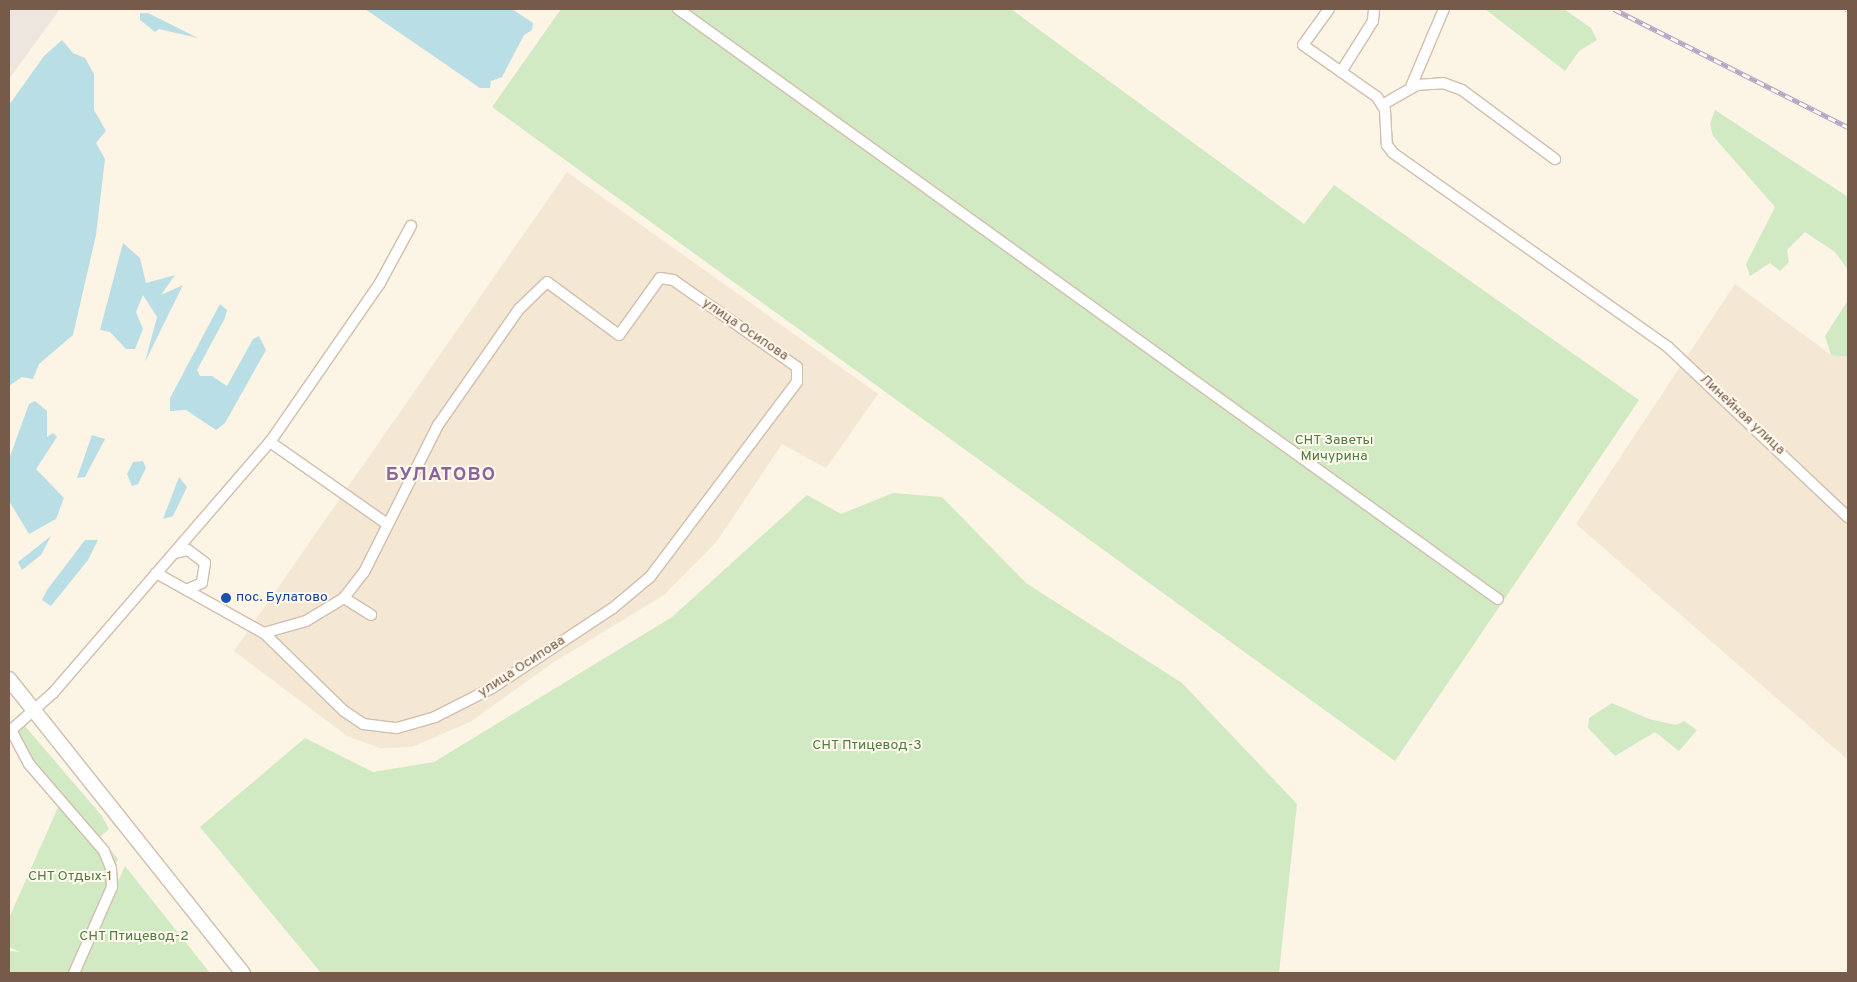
<!DOCTYPE html>
<html>
<head>
<meta charset="utf-8">
<style>
	body { margin:0 }
	#map { position:relative; width:1857px; height:982px; overflow:hidden; background:#fcf4e5; font-family:Overpass,sans-serif }
	div>[style] { position:absolute }
	[style*='--x'] { left:calc(var(--x)*1px); top:calc(var(--y)*1px); width:calc(var(--w)*1px); rotate:calc(var(--a)*1deg) }
	.residential>* { inset:0; background:#f4e7d4 }
	.industrial>* { inset:0; background:#ece6df }
	.green>* { inset:0; background:#d2eac4 }
	.water>* { inset:0; background:#badee6 }
	.roads { filter:drop-shadow(1px 0 #d0bfae) drop-shadow(-1px 0 #d0bfae) drop-shadow(0 1px #d0bfae) drop-shadow(0 -1px #d0bfae) }
	.minor>* { height:10px; margin:-5px; padding:0 5px; transform-origin:5px; border-radius:5px; background:#fff }
	.secondary>* { height:14px; margin:-7px; padding:0 7px; transform-origin:7px; border-radius:7px; background:#fff }
	.rail>* { height:4.5px; margin-top:-2.25px; transform-origin:0; background:repeating-linear-gradient(90deg,#fff8ec 0 8px,#b8a3c7 0 16px); box-sizing:border-box; border-block:1px solid #b8a3c7 }
	.dots>* { width:14px; height:14px; translate:-50% -50%; box-sizing:border-box; border:2px solid #fff8ec; border-radius:50% }
	span { translate:-50% -50%; white-space:nowrap; text-align:center; line-height:1.15; -webkit-text-stroke:4px #fff8ec; paint-order:stroke }
	.street-label { font-size:14px; color:#765b4a }
	.park-label { font-size:14px; color:#517c42 }
	.transit-label { font-size:14px; color:#164399 }
	.left { translate:0 -50%; text-align:left }
	.district-label { font-size:19px; color:#8a6599; font-weight:700; letter-spacing:1px }
	.frame { position:absolute; inset:0; border:10px solid #765b4a; pointer-events:none }
</style>
</head>
<body>
<div id="map">
	<div class="residential">
		<div style="clip-path:polygon(567px 172px,878px 394px,826px 468px,782px 444px,717px 541px,664px 595px,554px 662px,470px 722px,412px 747px,380px 748px,347px 736px,234px 651px)"></div>
		<div style="clip-path:polygon(1735px 284px,1831px 355px,1848px 357px,1848px 760px,1576px 524px)"></div>
	</div>
	<div class="industrial">
		<div style="clip-path:polygon(9px 9px,60px 9px,9px 79px)"></div>
	</div>
	<div class="green">
		<div style="clip-path:polygon(561px 9px,1011px 9px,1304px 224px,1334px 185px,1639px 400px,1395px 761px,492px 107px)"></div>
		<div style="clip-path:polygon(1485px 9px,1564px 9px,1591px 28px,1597px 40px,1579px 51px,1565px 71px)"></div>
		<div style="clip-path:polygon(1715px 110px,1848px 197px,1848px 270px,1835px 252px,1805px 232px,1787px 250px,1789px 262px,1780px 271px,1770px 263px,1750px 276px,1746px 264px,1775px 207px,1713px 136px,1710px 124px)"></div>
		<div style="clip-path:polygon(1848px 300px,1848px 357px,1831px 355px,1825px 336px)"></div>
		<div style="clip-path:polygon(893px 493px,942px 497px,1026px 583px,1182px 683px,1297px 804px,1279px 973px,321px 973px,200px 827px,305px 738px,373px 772px,434px 762px,672px 617px,807px 495px,841px 514px)"></div>
		<div style="clip-path:polygon(1612px 703px,1649px 719px,1676px 725px,1684px 721px,1697px 730px,1679px 751px,1655px 732px,1615px 756px,1588px 728px,1589px 718px)"></div>
		<div style="clip-path:polygon(24px 725px,102px 816px,109px 829px,100px 837px,118px 859px,69px 973px,9px 973px,9px 951px,20px 952px,9px 947px,9px 918px,63px 796px,30px 759px,16px 734px)"></div>
		<div style="clip-path:polygon(125px 866px,210px 973px,77px 973px)"></div>
	</div>
	<div class="water">
		<div style="clip-path:polygon(365px 9px,512px 9px,533px 23px,532px 30px,524px 35px,502px 77px,491px 81px,490px 88px,480px 88px)"></div>
		<div style="clip-path:polygon(140px 13px,148px 13px,198px 38px,159px 29px,155px 32px,140px 20px)"></div>
		<div style="clip-path:polygon(62px 40px,73px 53px,85px 58px,94px 74px,94px 110px,106px 131px,96px 143px,105px 159px,96px 235px,73px 335px,39px 364px,33px 379px,22px 377px,9px 386px,9px 105px,44px 56px)"></div>
		<div style="clip-path:polygon(123px 243px,140px 258px,146px 283px,175px 275px,161px 295px,183px 285px,145px 362px,157px 317px,143px 295px,136px 312px,143px 329px,135px 349px,126px 349px,110px 332px,100px 330px)"></div>
		<div style="clip-path:polygon(220px 304px,227px 310px,225px 318px,197px 370px,200px 376px,212px 376px,227px 386px,253px 339px,259px 336px,266px 350px,225px 423px,216px 430px,186px 410px,170px 411px,170px 398px)"></div>
		<div style="clip-path:polygon(35px 401px,47px 411px,47px 437px,53px 433px,57px 437px,36px 469px,64px 498px,56px 519px,29px 534px,9px 501px,9px 459px,29px 404px)"></div>
		<div style="clip-path:polygon(92px 435px,105px 439px,85px 477px,77px 478px)"></div>
		<div style="clip-path:polygon(143px 461px,146px 468px,138px 484px,132px 486px,127px 474px,133px 462px)"></div>
		<div style="clip-path:polygon(179px 477px,187px 487px,173px 516px,163px 519px)"></div>
		<div style="clip-path:polygon(51px 536px,41px 555px,22px 570px,18px 562px)"></div>
		<div style="clip-path:polygon(85px 540px,98px 540px,88px 560px,51px 606px,42px 600px,47px 590px)"></div>
	</div>
	<div class="roads">
		<div class="minor">
			<div style="--x:678;--y:9;--w:1010;--a:35.74"></div>
			<div style="--x:1329;--y:9;--w:44;--a:125.8"></div>
			<div style="--x:1303;--y:45;--w:90;--a:35.1"></div>
			<div style="--x:1377;--y:97;--w:15;--a:58"></div>
			<div style="--x:1385;--y:110;--w:35;--a:87"></div>
			<div style="--x:1387;--y:145;--w:10;--a:53"></div>
			<div style="--x:1393;--y:153;--w:337;--a:35.2"></div>
			<div style="--x:1668;--y:347;--w:248;--a:43.4"></div>
			<div style="--x:1341;--y:72;--w:60;--a:-57.9"></div>
			<div style="--x:1373;--y:21;--w:12;--a:-85"></div>
			<div style="--x:1410;--y:89;--w:87;--a:-67"></div>
			<div style="--x:1382;--y:105;--w:40;--a:-29.7"></div>
			<div style="--x:1417;--y:85;--w:26;--a:-4"></div>
			<div style="--x:1443;--y:83;--w:20;--a:20"></div>
			<div style="--x:1462;--y:90;--w:116;--a:36.6"></div>
			<div style="--x:270;--y:442;--w:143;--a:35"></div>
			<div style="--x:175;--y:553;--w:13;--a:-13"></div>
			<div style="--x:188;--y:550;--w:21;--a:37"></div>
			<div style="--x:205;--y:563;--w:20;--a:99"></div>
			<div style="--x:202;--y:583;--w:17;--a:156"></div>
			<div style="--x:156;--y:573;--w:124;--a:29.1"></div>
			<div style="--x:264;--y:633;--w:112;--a:44.3"></div>
			<div style="--x:344;--y:711;--w:23;--a:34"></div>
			<div style="--x:363;--y:724;--w:34;--a:7"></div>
			<div style="--x:397;--y:728;--w:40;--a:-16"></div>
			<div style="--x:435;--y:717;--w:64;--a:-27"></div>
			<div style="--x:492;--y:688;--w:145;--a:-33.5"></div>
			<div style="--x:613;--y:608;--w:48;--a:-40"></div>
			<div style="--x:650;--y:577;--w:244;--a:-53"></div>
			<div style="--x:797;--y:382;--w:15;--a:-90"></div>
			<div style="--x:797;--y:367;--w:151;--a:-144.9"></div>
			<div style="--x:673;--y:280;--w:13;--a:-171"></div>
			<div style="--x:660;--y:278;--w:70;--a:125.7"></div>
			<div style="--x:619;--y:335;--w:89;--a:-143.6"></div>
			<div style="--x:547;--y:282;--w:39;--a:136"></div>
			<div style="--x:519;--y:309;--w:141;--a:124.9"></div>
			<div style="--x:438;--y:425;--w:165;--a:116.7"></div>
			<div style="--x:364;--y:572;--w:33;--a:128"></div>
			<div style="--x:344;--y:598;--w:44;--a:148.8"></div>
			<div style="--x:306;--y:621;--w:44;--a:164.1"></div>
			<div style="--x:344;--y:598;--w:32;--a:32"></div>
			<div style="--x:11;--y:730;--w:38;--a:62"></div>
			<div style="--x:29;--y:764;--w:115;--a:49.2"></div>
			<div style="--x:104;--y:851;--w:18;--a:68"></div>
			<div style="--x:111;--y:868;--w:19;--a:87"></div>
			<div style="--x:112;--y:887;--w:94;--a:113.8"></div>
			<div style="--x:9;--y:732;--w:59;--a:-41.6"></div>
			<div style="--x:53;--y:693;--w:332;--a:-49.2"></div>
			<div style="--x:270;--y:442;--w:193;--a:-55.3"></div>
			<div style="--x:380;--y:283;--w:65;--a:-61.5"></div>
		</div>
		<div class="secondary">
			<div style="--x:9;--y:679;--w:376;--a:51.5"></div>
		</div>
	</div>
	<div class="rail">
		<div style="--x:1614;--y:9;--w:262;--a:26.8"></div>
		<div style="--x:1847;--y:9;--w:1;--a:45"></div>
	</div>
	<div class="dots">
		<div style="left:226px;top:598px;background:#1a4fb4"></div>
	</div>
	<div class="street-label">
		<span style="left:745px;top:330px;rotate:34deg">улица Осипова</span>
		<span style="left:1742px;top:415px;rotate:43deg">Линейная улица</span>
		<span style="left:522px;top:667px;rotate:-33deg">улица Осипова</span>
	</div>
	<div class="park-label">
		<span style="left:1334px;top:449px">СНТ Заветы<br>Мичурина</span>
		<span style="left:867px;top:746px">СНТ Птицевод-3</span>
		<span style="left:70px;top:877px">СНТ Отдых-1</span>
		<span style="left:134px;top:937px">СНТ Птицевод-2</span>
	</div>
	<div class="transit-label">
		<span class="left" style="left:236px;top:598px">пос. Булатово</span>
	</div>
	<div class="district-label">
		<span style="left:441px;top:476px">БУЛАТОВО</span>
	</div>
	<div class="frame"></div>
</div>
</body>
</html>
